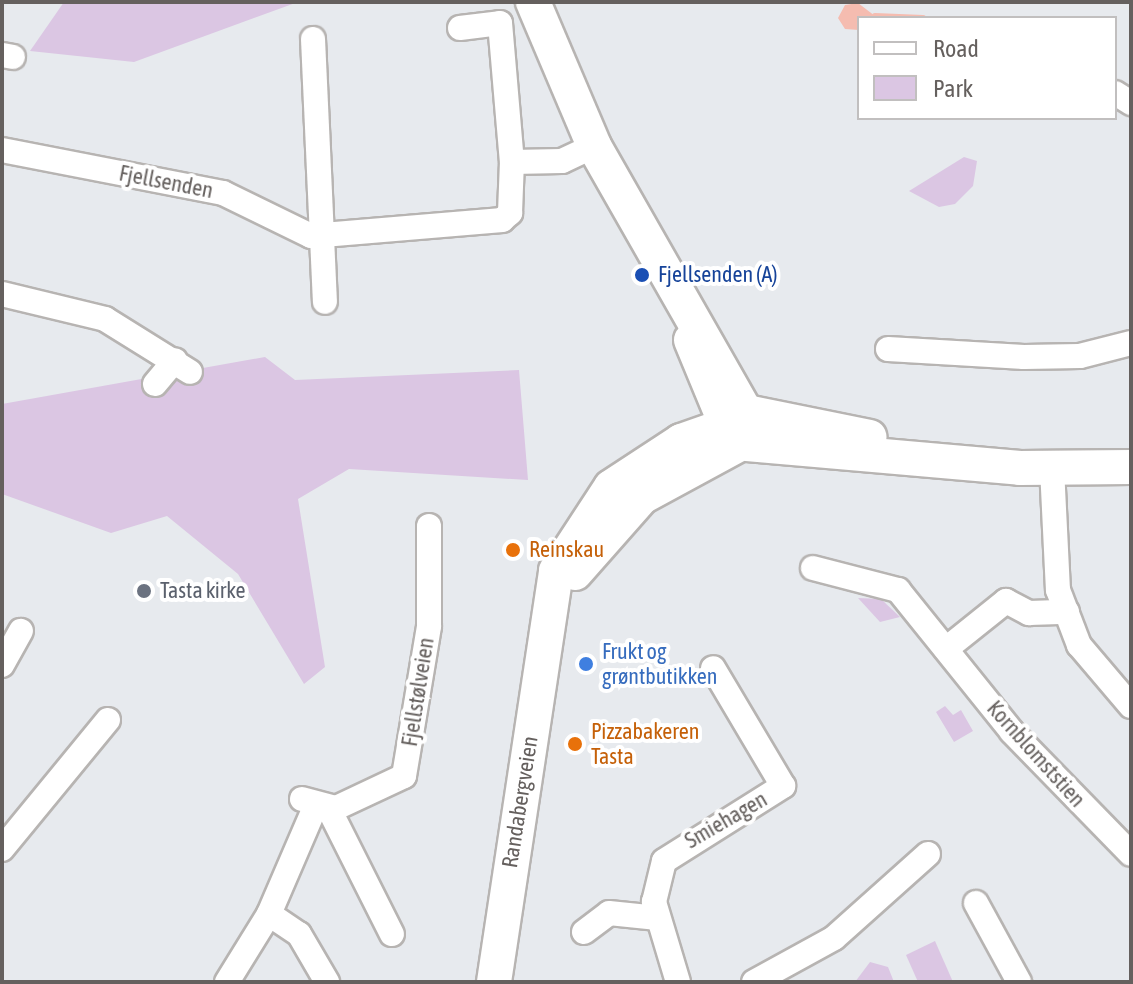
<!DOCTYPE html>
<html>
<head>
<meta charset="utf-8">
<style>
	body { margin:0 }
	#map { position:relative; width:1133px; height:984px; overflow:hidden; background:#e7eaee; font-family:"Asap Condensed",sans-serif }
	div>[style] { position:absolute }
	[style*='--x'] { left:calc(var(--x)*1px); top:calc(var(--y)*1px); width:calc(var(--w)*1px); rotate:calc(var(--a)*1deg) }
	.green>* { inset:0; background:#dbc6e3 }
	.water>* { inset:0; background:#f5bcb0 }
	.stream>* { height:6px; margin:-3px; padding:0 3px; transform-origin:3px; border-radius:3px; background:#f5bcb0 }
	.roads { filter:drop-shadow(2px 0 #b7b4b2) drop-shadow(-2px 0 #b7b4b2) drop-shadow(0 2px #b7b4b2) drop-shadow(0 -2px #b7b4b2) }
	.minor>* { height:24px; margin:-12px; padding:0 12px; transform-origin:12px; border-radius:12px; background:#fff }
	.secondary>* { height:34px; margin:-17px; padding:0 17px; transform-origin:17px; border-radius:17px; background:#fff }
	.dots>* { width:22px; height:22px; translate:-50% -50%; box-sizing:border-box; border:4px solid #fff; border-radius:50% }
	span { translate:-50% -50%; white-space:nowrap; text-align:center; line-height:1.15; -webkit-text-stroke:8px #fff; paint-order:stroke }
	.street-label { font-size:22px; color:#65605e }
	.transit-label { font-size:22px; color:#164399 }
	.left { translate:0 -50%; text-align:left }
	.food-label { font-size:22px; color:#c56008 }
	.worship-label { font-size:22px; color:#5b616d }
	.shop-label { font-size:22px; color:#366cbe }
	.frame { position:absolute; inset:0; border:4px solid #65605e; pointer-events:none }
	.legend { position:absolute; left:857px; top:16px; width:260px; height:104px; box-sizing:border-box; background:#fff; border:2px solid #c1bfbf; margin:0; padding:10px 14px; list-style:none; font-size:24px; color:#65605e }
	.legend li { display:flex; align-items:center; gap:16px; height:40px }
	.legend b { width:40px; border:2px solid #c1bfbf }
</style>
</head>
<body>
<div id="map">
	<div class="green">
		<div style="clip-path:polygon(64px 2px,298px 2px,134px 62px,30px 51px)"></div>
		<div style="clip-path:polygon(964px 157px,977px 161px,973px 186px,955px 204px,939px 207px,909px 191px)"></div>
		<div style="clip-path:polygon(265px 357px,295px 380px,519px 370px,528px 480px,349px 469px,298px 499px,325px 667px,304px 684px,238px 574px,167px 516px,111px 533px,2px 494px,2px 404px)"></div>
		<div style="clip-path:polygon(858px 598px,881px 599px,900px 617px,880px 622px)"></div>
		<div style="clip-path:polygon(945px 706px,953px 715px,961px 710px,973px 731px,954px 742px,936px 712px)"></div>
		<div style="clip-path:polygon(935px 941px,953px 982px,918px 982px,906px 955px)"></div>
		<div style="clip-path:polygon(870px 962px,888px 967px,894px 982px,855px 982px)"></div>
	</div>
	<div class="water">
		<div style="clip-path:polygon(858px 3px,875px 16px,859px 18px,859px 30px,845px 29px,838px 18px,845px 5px)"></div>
	</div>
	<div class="stream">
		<div style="--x:875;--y:16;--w:48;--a:2.4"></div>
	</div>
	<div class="roads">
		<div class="minor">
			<div style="--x:460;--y:28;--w:40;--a:-7.1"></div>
			<div style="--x:500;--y:23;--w:140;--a:85.1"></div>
			<div style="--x:313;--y:39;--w:263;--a:87.4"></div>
			<div style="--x:2;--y:55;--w:11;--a:10"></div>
			<div style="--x:1115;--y:93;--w:19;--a:32"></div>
			<div style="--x:2;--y:150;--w:225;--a:11"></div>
			<div style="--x:223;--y:193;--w:98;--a:26"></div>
			<div style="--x:311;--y:236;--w:192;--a:-4.8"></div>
			<div style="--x:502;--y:220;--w:11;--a:-41"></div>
			<div style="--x:510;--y:213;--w:51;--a:-87.8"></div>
			<div style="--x:512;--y:162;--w:50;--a:-1.1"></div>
			<div style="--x:562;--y:161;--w:35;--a:-25"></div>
			<div style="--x:2;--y:294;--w:106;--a:13.6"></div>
			<div style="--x:105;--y:319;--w:100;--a:31.9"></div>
			<div style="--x:888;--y:349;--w:136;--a:3.4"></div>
			<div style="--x:1024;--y:357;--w:56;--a:-1"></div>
			<div style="--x:1080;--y:356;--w:53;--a:-14.3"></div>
			<div style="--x:155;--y:384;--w:31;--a:-50"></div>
			<div style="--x:1052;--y:468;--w:122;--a:87.2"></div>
			<div style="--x:1058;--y:590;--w:59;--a:69.1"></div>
			<div style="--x:1079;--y:645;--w:80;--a:49.6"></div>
			<div style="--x:813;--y:568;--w:88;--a:14.5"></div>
			<div style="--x:898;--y:590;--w:182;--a:51.2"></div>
			<div style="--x:1012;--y:732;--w:170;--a:45.7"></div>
			<div style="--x:946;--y:649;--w:77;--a:-38.7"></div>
			<div style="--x:1006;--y:601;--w:26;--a:28"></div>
			<div style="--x:1029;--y:613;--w:38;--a:-2"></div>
			<div style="--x:2;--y:665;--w:39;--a:-61"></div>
			<div style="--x:302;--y:799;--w:35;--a:15"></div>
			<div style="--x:336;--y:808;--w:75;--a:-25.2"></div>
			<div style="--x:404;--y:776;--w:152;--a:-80.5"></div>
			<div style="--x:429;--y:626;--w:100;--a:-90"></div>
			<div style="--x:329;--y:809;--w:140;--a:63.3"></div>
			<div style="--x:2;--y:849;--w:167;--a:-50.6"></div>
			<div style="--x:976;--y:903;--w:90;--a:61.4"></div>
			<div style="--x:269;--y:914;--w:36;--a:34"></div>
			<div style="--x:299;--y:934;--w:56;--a:59.7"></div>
			<div style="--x:584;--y:932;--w:31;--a:-37"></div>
			<div style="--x:609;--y:913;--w:49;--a:5.8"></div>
			<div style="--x:227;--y:982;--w:80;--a:-58.3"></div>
			<div style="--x:269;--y:914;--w:119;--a:-66.7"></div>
			<div style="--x:678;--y:982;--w:84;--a:-106.7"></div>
			<div style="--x:654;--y:902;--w:42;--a:-76.3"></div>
			<div style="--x:664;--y:861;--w:141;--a:-32.2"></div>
			<div style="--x:783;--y:786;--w:137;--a:-120.7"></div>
			<div style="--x:754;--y:982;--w:91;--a:-28.8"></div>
			<div style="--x:834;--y:938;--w:126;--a:-41.8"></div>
		</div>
		<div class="secondary">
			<div style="--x:533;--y:2;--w:156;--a:67"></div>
			<div style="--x:594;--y:146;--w:306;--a:60.3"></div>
			<div style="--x:691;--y:340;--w:89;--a:67.5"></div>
			<div style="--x:728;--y:417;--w:19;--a:-16"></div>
			<div style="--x:746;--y:412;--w:126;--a:11.4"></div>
			<div style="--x:747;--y:444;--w:274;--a:5"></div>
			<div style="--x:1020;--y:468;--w:111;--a:-0.5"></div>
			<div style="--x:575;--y:573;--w:101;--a:-48.6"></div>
			<div style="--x:642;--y:497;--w:109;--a:-28.4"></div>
			<div style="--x:494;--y:982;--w:416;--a:-81.4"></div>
			<div style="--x:556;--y:571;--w:100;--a:-56.8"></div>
			<div style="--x:611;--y:487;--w:84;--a:-33.3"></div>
			<div style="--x:681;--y:441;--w:46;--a:-19.2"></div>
		</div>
	</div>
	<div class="dots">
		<div style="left:642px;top:275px;background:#1a4fb4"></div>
		<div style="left:513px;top:550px;background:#e8710a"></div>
		<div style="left:144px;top:591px;background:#6b7280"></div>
		<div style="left:586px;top:664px;background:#3f7fe0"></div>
		<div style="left:575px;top:744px;background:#e8710a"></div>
	</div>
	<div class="street-label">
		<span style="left:166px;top:182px;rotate:11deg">Fjellsenden</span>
		<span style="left:418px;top:692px;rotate:-81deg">Fjellstølveien</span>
		<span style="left:1036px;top:754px;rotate:48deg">Kornblomststien</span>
		<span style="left:520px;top:802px;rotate:-81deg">Randabergveien</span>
		<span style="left:726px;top:820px;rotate:-30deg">Smiehagen</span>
	</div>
	<div class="transit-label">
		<span class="left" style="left:658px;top:275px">Fjellsenden (A)</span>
	</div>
	<div class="food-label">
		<span class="left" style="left:529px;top:550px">Reinskau</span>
		<span class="left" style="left:591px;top:744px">Pizzabakeren<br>Tasta</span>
	</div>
	<div class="worship-label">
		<span class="left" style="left:160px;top:591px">Tasta kirke</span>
	</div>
	<div class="shop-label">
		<span class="left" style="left:602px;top:664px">Frukt og<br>grøntbutikken</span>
	</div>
	<div class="frame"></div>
	<ul class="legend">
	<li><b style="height:10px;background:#fff"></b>Road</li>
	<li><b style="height:22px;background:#dbc6e3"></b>Park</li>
	</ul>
</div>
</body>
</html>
